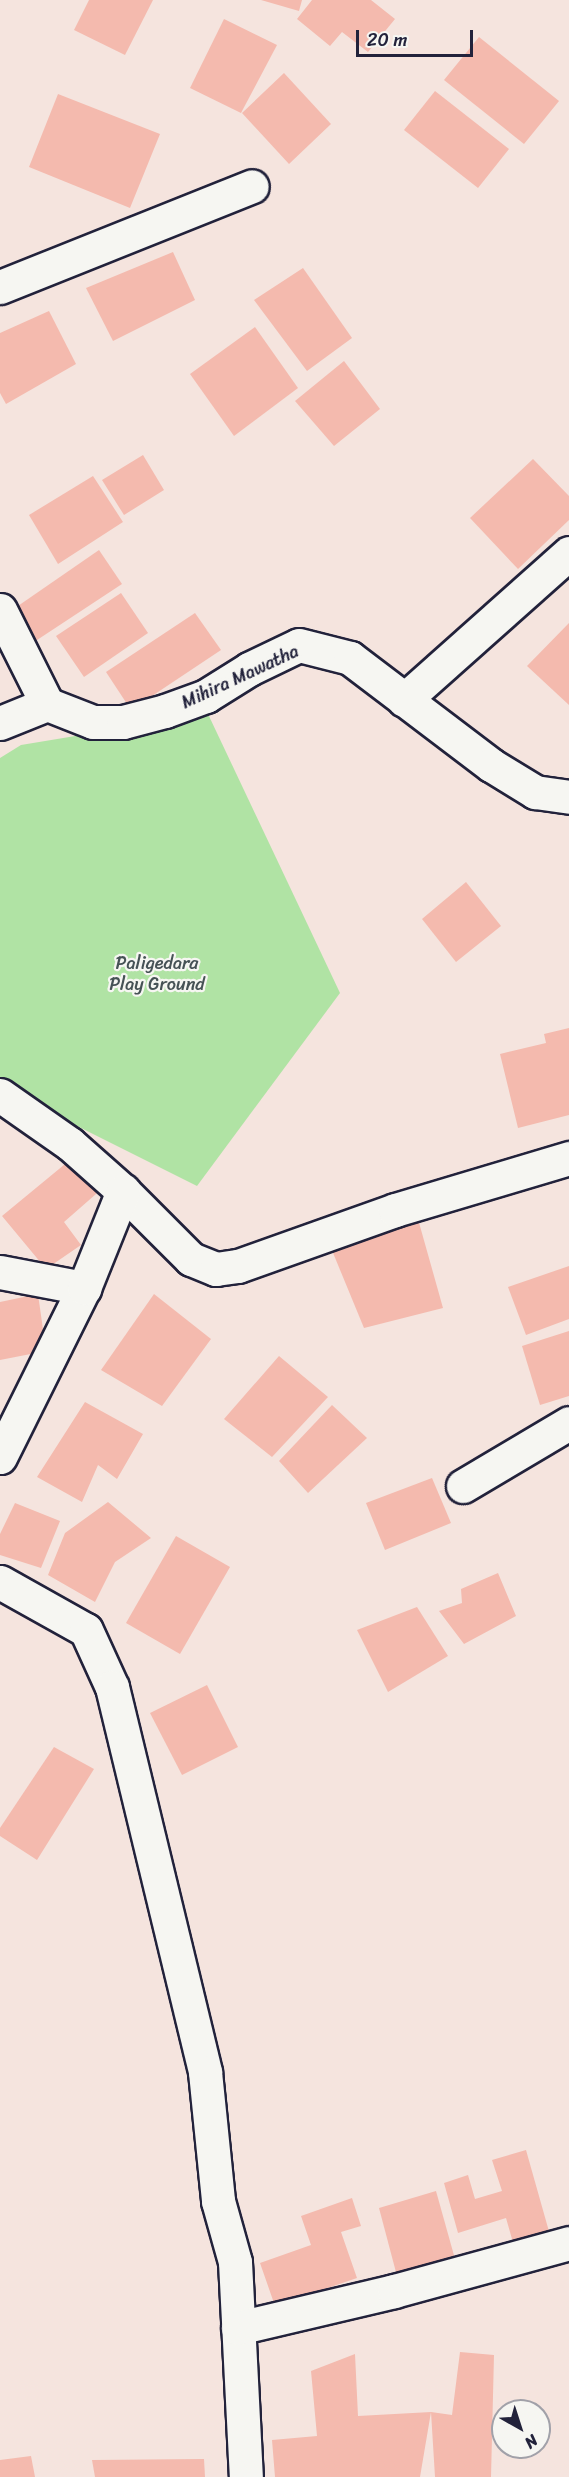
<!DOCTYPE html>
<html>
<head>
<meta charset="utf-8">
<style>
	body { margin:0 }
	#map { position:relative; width:569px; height:2477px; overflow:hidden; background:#f5e4de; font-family:Sriracha,sans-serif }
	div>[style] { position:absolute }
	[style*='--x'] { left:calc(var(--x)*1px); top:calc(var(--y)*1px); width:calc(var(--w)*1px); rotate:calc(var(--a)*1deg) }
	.green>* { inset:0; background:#b0e3a4 }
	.building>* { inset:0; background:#f4baae }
	.roads { filter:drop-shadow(2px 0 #22223b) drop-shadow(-2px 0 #22223b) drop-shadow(0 2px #22223b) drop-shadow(0 -2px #22223b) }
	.minor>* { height:33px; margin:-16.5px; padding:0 16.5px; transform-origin:16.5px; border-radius:16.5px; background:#f6f6f2 }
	span { translate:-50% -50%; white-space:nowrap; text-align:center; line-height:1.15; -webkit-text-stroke:4.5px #f6f6f2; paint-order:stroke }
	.street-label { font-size:18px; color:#22223b }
	.park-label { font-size:18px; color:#465255 }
	.north { position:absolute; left:491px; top:2399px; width:60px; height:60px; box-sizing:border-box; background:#f6f6f2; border:2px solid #a1a1a9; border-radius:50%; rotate:141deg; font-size:16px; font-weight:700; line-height:24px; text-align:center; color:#22223b }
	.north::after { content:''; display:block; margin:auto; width:21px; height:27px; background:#22223b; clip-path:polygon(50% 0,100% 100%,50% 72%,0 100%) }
	.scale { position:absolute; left:356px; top:30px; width:117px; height:27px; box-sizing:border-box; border:3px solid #22223b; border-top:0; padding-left:8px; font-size:18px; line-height:21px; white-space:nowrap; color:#22223b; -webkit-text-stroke:4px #f6f6f2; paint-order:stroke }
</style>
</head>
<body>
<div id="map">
	<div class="green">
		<div style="clip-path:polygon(208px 714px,340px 993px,197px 1186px,17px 1096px,0 1080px,0 758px,21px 745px)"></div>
	</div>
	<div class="building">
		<div style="clip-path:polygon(89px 0,153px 0,125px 55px,74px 30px)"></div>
		<div style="clip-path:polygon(261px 0,302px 0,299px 11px)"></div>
		<div style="clip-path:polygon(312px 0,371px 0,395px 19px,368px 52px,342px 32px,330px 46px,297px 19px)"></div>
		<div style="clip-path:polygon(224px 19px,277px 45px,241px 113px,190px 88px)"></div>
		<div style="clip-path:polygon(479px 37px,559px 101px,524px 144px,444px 80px)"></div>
		<div style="clip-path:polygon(284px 73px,331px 124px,289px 164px,242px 113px)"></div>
		<div style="clip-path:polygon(435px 91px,509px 149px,478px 188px,404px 130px)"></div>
		<div style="clip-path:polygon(58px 94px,160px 134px,130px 208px,29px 167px)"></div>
		<div style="clip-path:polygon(173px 252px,195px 300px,113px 341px,86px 288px)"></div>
		<div style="clip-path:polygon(303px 268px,352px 338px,307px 371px,254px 300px)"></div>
		<div style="clip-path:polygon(49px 311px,76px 364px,6px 404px,0 393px,0 333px)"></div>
		<div style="clip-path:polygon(255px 327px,298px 388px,234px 436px,190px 374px)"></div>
		<div style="clip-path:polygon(344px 361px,380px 409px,334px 446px,295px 401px)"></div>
		<div style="clip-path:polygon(143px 455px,164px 490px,124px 515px,102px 480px)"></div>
		<div style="clip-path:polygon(533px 459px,569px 496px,569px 520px,518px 569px,470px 518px)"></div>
		<div style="clip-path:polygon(93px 476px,123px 522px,58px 564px,29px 515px)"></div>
		<div style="clip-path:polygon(99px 550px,122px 584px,34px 642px,15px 608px)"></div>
		<div style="clip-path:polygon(121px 593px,148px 633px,84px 677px,56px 636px)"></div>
		<div style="clip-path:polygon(195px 613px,221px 650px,131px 710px,106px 672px)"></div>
		<div style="clip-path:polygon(569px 623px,569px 705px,527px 666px)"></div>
		<div style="clip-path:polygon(466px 882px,501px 926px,456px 962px,422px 919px)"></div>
		<div style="clip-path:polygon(569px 1028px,569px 1115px,518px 1128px,500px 1054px,546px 1043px,544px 1034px)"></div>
		<div style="clip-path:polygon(76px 1155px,104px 1187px,64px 1222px,81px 1245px,46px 1269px,2px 1216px)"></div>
		<div style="clip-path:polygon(418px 1219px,443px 1308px,364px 1328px,331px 1248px)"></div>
		<div style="clip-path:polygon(569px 1266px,569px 1319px,526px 1335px,508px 1287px)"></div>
		<div style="clip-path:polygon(38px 1294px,46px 1351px,0 1360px,0 1302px)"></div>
		<div style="clip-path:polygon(154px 1294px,211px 1339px,162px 1406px,101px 1370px)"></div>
		<div style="clip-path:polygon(569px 1331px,569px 1396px,540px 1405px,522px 1346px)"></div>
		<div style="clip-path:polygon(279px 1356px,328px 1397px,272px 1457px,224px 1419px)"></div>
		<div style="clip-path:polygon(85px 1402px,143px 1434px,117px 1479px,98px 1465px,82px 1502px,37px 1477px)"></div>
		<div style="clip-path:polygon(332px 1405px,367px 1438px,308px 1493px,279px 1461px)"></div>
		<div style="clip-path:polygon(432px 1478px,451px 1523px,385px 1550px,366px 1503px)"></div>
		<div style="clip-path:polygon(108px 1502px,151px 1538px,115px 1562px,95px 1602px,48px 1575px,65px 1533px)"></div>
		<div style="clip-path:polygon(15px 1503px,60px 1521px,41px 1568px,0 1555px,0 1534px)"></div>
		<div style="clip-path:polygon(176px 1536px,230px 1567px,180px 1654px,126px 1623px)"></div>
		<div style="clip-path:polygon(498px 1573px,516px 1616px,464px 1644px,439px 1611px,462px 1603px,461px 1589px)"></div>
		<div style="clip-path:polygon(417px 1607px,448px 1656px,388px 1692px,357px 1630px)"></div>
		<div style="clip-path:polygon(207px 1685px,238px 1747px,182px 1775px,150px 1713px)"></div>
		<div style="clip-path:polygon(54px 1747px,94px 1769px,37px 1860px,0 1836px,0 1828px)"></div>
		<div style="clip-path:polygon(526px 2150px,550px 2235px,514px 2246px,506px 2218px,458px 2233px,444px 2183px,468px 2175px,475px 2199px,502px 2191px,492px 2160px)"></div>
		<div style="clip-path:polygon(436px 2191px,455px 2259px,397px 2276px,379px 2208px)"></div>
		<div style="clip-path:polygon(352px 2198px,361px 2226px,341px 2232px,357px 2278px,275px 2306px,260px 2263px,311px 2245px,301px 2216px)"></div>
		<div style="clip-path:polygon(460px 2352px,494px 2355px,491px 2477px,435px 2477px,431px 2412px,452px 2415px)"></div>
		<div style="clip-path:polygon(355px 2354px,358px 2416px,431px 2412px,420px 2477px,275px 2477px,272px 2440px,317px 2436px,311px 2371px)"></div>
		<div style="clip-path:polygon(31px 2456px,35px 2477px,0 2477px,0 2460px)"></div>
		<div style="clip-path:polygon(204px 2459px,205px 2477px,95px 2477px,92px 2460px)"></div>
	</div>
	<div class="roads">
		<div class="minor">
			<div style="--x:0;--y:287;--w:271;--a:-21.8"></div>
			<div style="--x:0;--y:610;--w:105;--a:63.4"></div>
			<div style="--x:47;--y:704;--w:49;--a:21.4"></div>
			<div style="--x:93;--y:722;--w:30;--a:0"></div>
			<div style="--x:123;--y:722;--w:43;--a:-14.7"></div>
			<div style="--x:165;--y:711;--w:44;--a:-20.1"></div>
			<div style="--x:206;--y:696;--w:51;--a:-32.1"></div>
			<div style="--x:249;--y:669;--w:55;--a:-25.6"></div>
			<div style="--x:299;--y:645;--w:53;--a:14.3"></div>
			<div style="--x:350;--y:658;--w:177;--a:37.2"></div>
			<div style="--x:491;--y:765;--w:52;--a:31.5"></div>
			<div style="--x:535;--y:792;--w:34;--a:8"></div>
			<div style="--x:404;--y:700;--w:221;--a:-41.7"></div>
			<div style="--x:0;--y:723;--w:51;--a:-22"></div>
			<div style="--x:0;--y:1095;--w:85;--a:35"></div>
			<div style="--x:70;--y:1144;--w:71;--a:41.6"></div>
			<div style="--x:123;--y:1191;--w:96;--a:45"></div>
			<div style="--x:191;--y:1259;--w:27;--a:22"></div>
			<div style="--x:216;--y:1269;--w:22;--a:-8"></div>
			<div style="--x:238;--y:1266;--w:167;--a:-19.6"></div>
			<div style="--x:395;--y:1210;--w:182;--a:-16.6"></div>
			<div style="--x:0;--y:1272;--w:86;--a:10.8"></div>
			<div style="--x:0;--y:1457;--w:189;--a:-63.6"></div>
			<div style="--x:84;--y:1288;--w:105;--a:-68.1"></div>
			<div style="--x:463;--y:1486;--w:123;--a:-30.7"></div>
			<div style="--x:0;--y:1582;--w:98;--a:29.2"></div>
			<div style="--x:86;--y:1630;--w:63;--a:65.5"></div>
			<div style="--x:112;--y:1687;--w:396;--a:76.4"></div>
			<div style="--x:205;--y:2072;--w:130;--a:84.2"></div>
			<div style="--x:218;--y:2201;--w:63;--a:74.4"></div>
			<div style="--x:235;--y:2262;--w:215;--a:87.1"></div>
			<div style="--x:238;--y:2328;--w:160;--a:-13.3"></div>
			<div style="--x:394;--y:2291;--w:181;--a:-15.3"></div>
		</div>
	</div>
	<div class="street-label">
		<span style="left:240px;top:677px;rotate:-25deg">Mihira Mawatha</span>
	</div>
	<div class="park-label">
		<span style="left:157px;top:974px">Paligedara<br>Play Ground</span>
	</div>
	<div class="north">N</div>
	<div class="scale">20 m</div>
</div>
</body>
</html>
